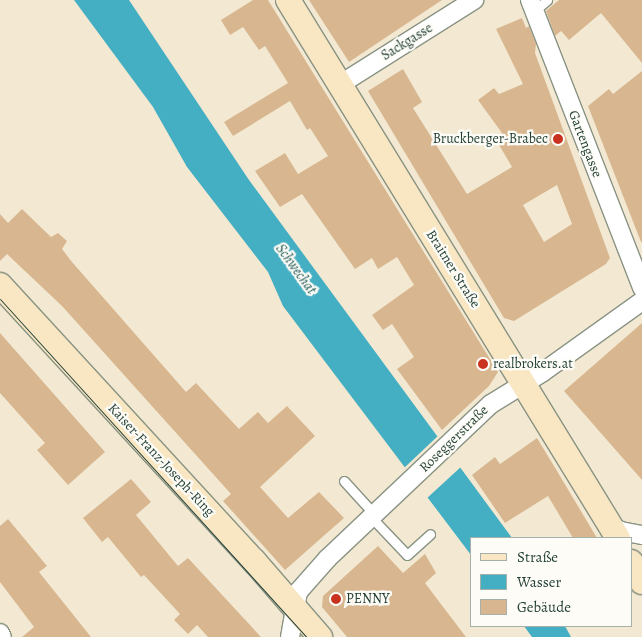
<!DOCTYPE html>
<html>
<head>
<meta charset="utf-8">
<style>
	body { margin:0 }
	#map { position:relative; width:642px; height:637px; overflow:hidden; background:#f3e9d2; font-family:Alegreya,serif }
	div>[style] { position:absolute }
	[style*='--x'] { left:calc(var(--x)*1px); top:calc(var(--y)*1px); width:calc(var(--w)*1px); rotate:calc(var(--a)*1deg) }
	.water>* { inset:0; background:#44aec2 }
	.pier>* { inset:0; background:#f3e9d2 }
	.building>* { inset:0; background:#d8b790 }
	.roads { filter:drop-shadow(1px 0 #899383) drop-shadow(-1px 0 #899383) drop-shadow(0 1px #899383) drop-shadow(0 -1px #899383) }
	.lane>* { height:9px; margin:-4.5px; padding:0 4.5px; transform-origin:4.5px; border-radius:4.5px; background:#fff }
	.street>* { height:18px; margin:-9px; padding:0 9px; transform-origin:9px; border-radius:9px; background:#fff }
	.secondary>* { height:24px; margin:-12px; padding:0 12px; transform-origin:12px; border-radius:12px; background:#f9e7c3 }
	.tram>* { height:1px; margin:-0.5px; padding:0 0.5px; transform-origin:0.5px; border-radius:0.5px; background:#1f3d34 }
	.dots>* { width:14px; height:14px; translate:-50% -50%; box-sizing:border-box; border:2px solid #fdfcf7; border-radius:50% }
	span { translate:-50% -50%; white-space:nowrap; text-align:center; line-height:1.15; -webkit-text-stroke:4.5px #fdfcf7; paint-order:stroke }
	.street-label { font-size:14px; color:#1f3d34 }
	.poi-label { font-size:14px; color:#1f3d34 }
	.right { translate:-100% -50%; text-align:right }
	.left { translate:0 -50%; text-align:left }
	.water-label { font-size:15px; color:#2a5f5f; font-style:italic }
	.legend { position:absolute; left:470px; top:537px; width:162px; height:90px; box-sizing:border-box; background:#fdfcf7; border:1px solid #a4b0a9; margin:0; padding:6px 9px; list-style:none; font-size:15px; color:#1f3d34 }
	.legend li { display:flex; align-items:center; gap:10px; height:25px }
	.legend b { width:25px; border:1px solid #a4b0a9 }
</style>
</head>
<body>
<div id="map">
	<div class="water">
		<div style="clip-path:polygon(74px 0,129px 0,249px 180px,512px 538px,471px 538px,471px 555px,283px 306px,268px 272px,187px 167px,153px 107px)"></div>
		<div style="clip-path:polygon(524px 626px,565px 626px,571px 637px,532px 637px)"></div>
	</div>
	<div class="pier">
		<div style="clip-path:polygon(440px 434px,463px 465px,426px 499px,403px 469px)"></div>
	</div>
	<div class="building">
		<div style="clip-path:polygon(253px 0,268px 0,498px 372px,489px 386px,442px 430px,397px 369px,414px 357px,392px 324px,383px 330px,372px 315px,414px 285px,397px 257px,378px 269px,372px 258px,355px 269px,302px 194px,280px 207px,255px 171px,285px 153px,298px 174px,328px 156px,310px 128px,307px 130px,290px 101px,233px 136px,224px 122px,288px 83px,265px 46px,259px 50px,243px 27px,230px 35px,221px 20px)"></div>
		<div style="clip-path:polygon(309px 0,442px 0,349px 62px)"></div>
		<div style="clip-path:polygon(559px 0,642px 0,642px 63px,601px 13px,569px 40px,561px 31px,555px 36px,546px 11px)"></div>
		<div style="clip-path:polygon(evenodd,522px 18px,526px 28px,529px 26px,536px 44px,535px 53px,610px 258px,606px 264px,514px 321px,504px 318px,368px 91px,403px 69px,422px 102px,413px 108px,467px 194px,512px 167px,495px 138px,502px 133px,478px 100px,494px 88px,499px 94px,523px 84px,496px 29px,522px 18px,557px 185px,572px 224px,544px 242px,523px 205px,557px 185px)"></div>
		<div style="clip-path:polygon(642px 71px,642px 242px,641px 242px,588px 106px,609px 89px,613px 94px)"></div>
		<div style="clip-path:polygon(22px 209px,51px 237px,58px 233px,67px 241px,62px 249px,72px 262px,186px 392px,196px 383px,239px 429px,258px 412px,268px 423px,287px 406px,315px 436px,260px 487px,288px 518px,319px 492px,344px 518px,285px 570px,223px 501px,231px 494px,62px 306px,7px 254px,0 261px,0 214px,8px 223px)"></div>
		<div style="clip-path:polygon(642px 323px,642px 480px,564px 391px)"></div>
		<div style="clip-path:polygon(0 333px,105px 452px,68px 485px,37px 450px,45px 443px,0 393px)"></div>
		<div style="clip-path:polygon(537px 438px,557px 471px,597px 538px,573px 538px,548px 496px,505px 523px,472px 475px,495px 457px,500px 464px)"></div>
		<div style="clip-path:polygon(131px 479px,151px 502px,136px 515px,178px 566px,188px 558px,261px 637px,208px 637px,197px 625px,188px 634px,174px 620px,180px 614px,144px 575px,141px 577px,108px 537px,102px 542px,83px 518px)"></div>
		<div style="clip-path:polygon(8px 519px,47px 566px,39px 572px,91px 637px,22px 637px,34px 627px,0 582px,0 526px)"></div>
		<div style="clip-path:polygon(378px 546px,403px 573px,425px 554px,436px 573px,425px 583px,466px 637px,347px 637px,322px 607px,323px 596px)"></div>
	</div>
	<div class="roads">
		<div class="lane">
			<div style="--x:534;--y:11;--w:17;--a:-40"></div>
			<div style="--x:344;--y:481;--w:45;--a:47.7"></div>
			<div style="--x:371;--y:517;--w:52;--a:46.5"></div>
			<div style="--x:407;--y:555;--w:31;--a:-42"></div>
		</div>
		<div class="street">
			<div style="--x:530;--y:0;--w:309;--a:68.7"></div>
			<div style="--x:339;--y:85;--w:160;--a:-32.2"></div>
			<div style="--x:610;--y:525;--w:13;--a:29"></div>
			<div style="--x:621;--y:531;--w:21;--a:11"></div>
			<div style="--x:0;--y:633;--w:4;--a:63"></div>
			<div style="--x:290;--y:637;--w:46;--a:-79.9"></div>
			<div style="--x:298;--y:592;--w:45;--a:-48.6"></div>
			<div style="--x:328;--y:558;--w:224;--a:-43.4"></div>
			<div style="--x:491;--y:404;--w:61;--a:-31.6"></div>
			<div style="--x:543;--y:372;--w:122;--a:-35.6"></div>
		</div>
		<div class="secondary">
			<div style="--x:288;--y:0;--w:631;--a:58.48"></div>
			<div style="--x:0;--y:285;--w:375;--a:47.4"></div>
			<div style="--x:254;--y:561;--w:101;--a:49"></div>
			<div style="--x:631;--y:562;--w:23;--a:61"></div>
		</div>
	</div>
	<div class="tram">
		<div style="--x:0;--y:299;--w:457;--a:47.8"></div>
	</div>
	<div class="dots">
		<div style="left:558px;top:139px;background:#c8321e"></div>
		<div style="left:483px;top:364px;background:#c8321e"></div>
		<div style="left:336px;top:599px;background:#c8321e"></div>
	</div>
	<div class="street-label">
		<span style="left:407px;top:42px;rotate:-32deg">Sackgasse</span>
		<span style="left:585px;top:144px;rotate:69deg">Gartengasse</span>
		<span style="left:453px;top:269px;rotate:58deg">Braitner Straße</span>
		<span style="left:454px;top:439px;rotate:-44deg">Roseggerstraße</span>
		<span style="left:161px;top:460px;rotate:47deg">Kaiser-Franz-Joseph-Ring</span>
	</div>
	<div class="poi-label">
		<span class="right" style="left:548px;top:139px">Bruckberger-Brabec</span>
		<span class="left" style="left:493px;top:364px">realbrokers.at</span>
		<span class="left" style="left:346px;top:599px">PENNY</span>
	</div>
	<div class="water-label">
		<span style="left:296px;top:269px;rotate:54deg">Schwechat</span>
	</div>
	<ul class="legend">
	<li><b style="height:6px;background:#f9e7c3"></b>Straße</li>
	<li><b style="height:14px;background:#44aec2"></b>Wasser</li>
	<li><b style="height:14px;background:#d8b790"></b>Gebäude</li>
	</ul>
</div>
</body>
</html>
